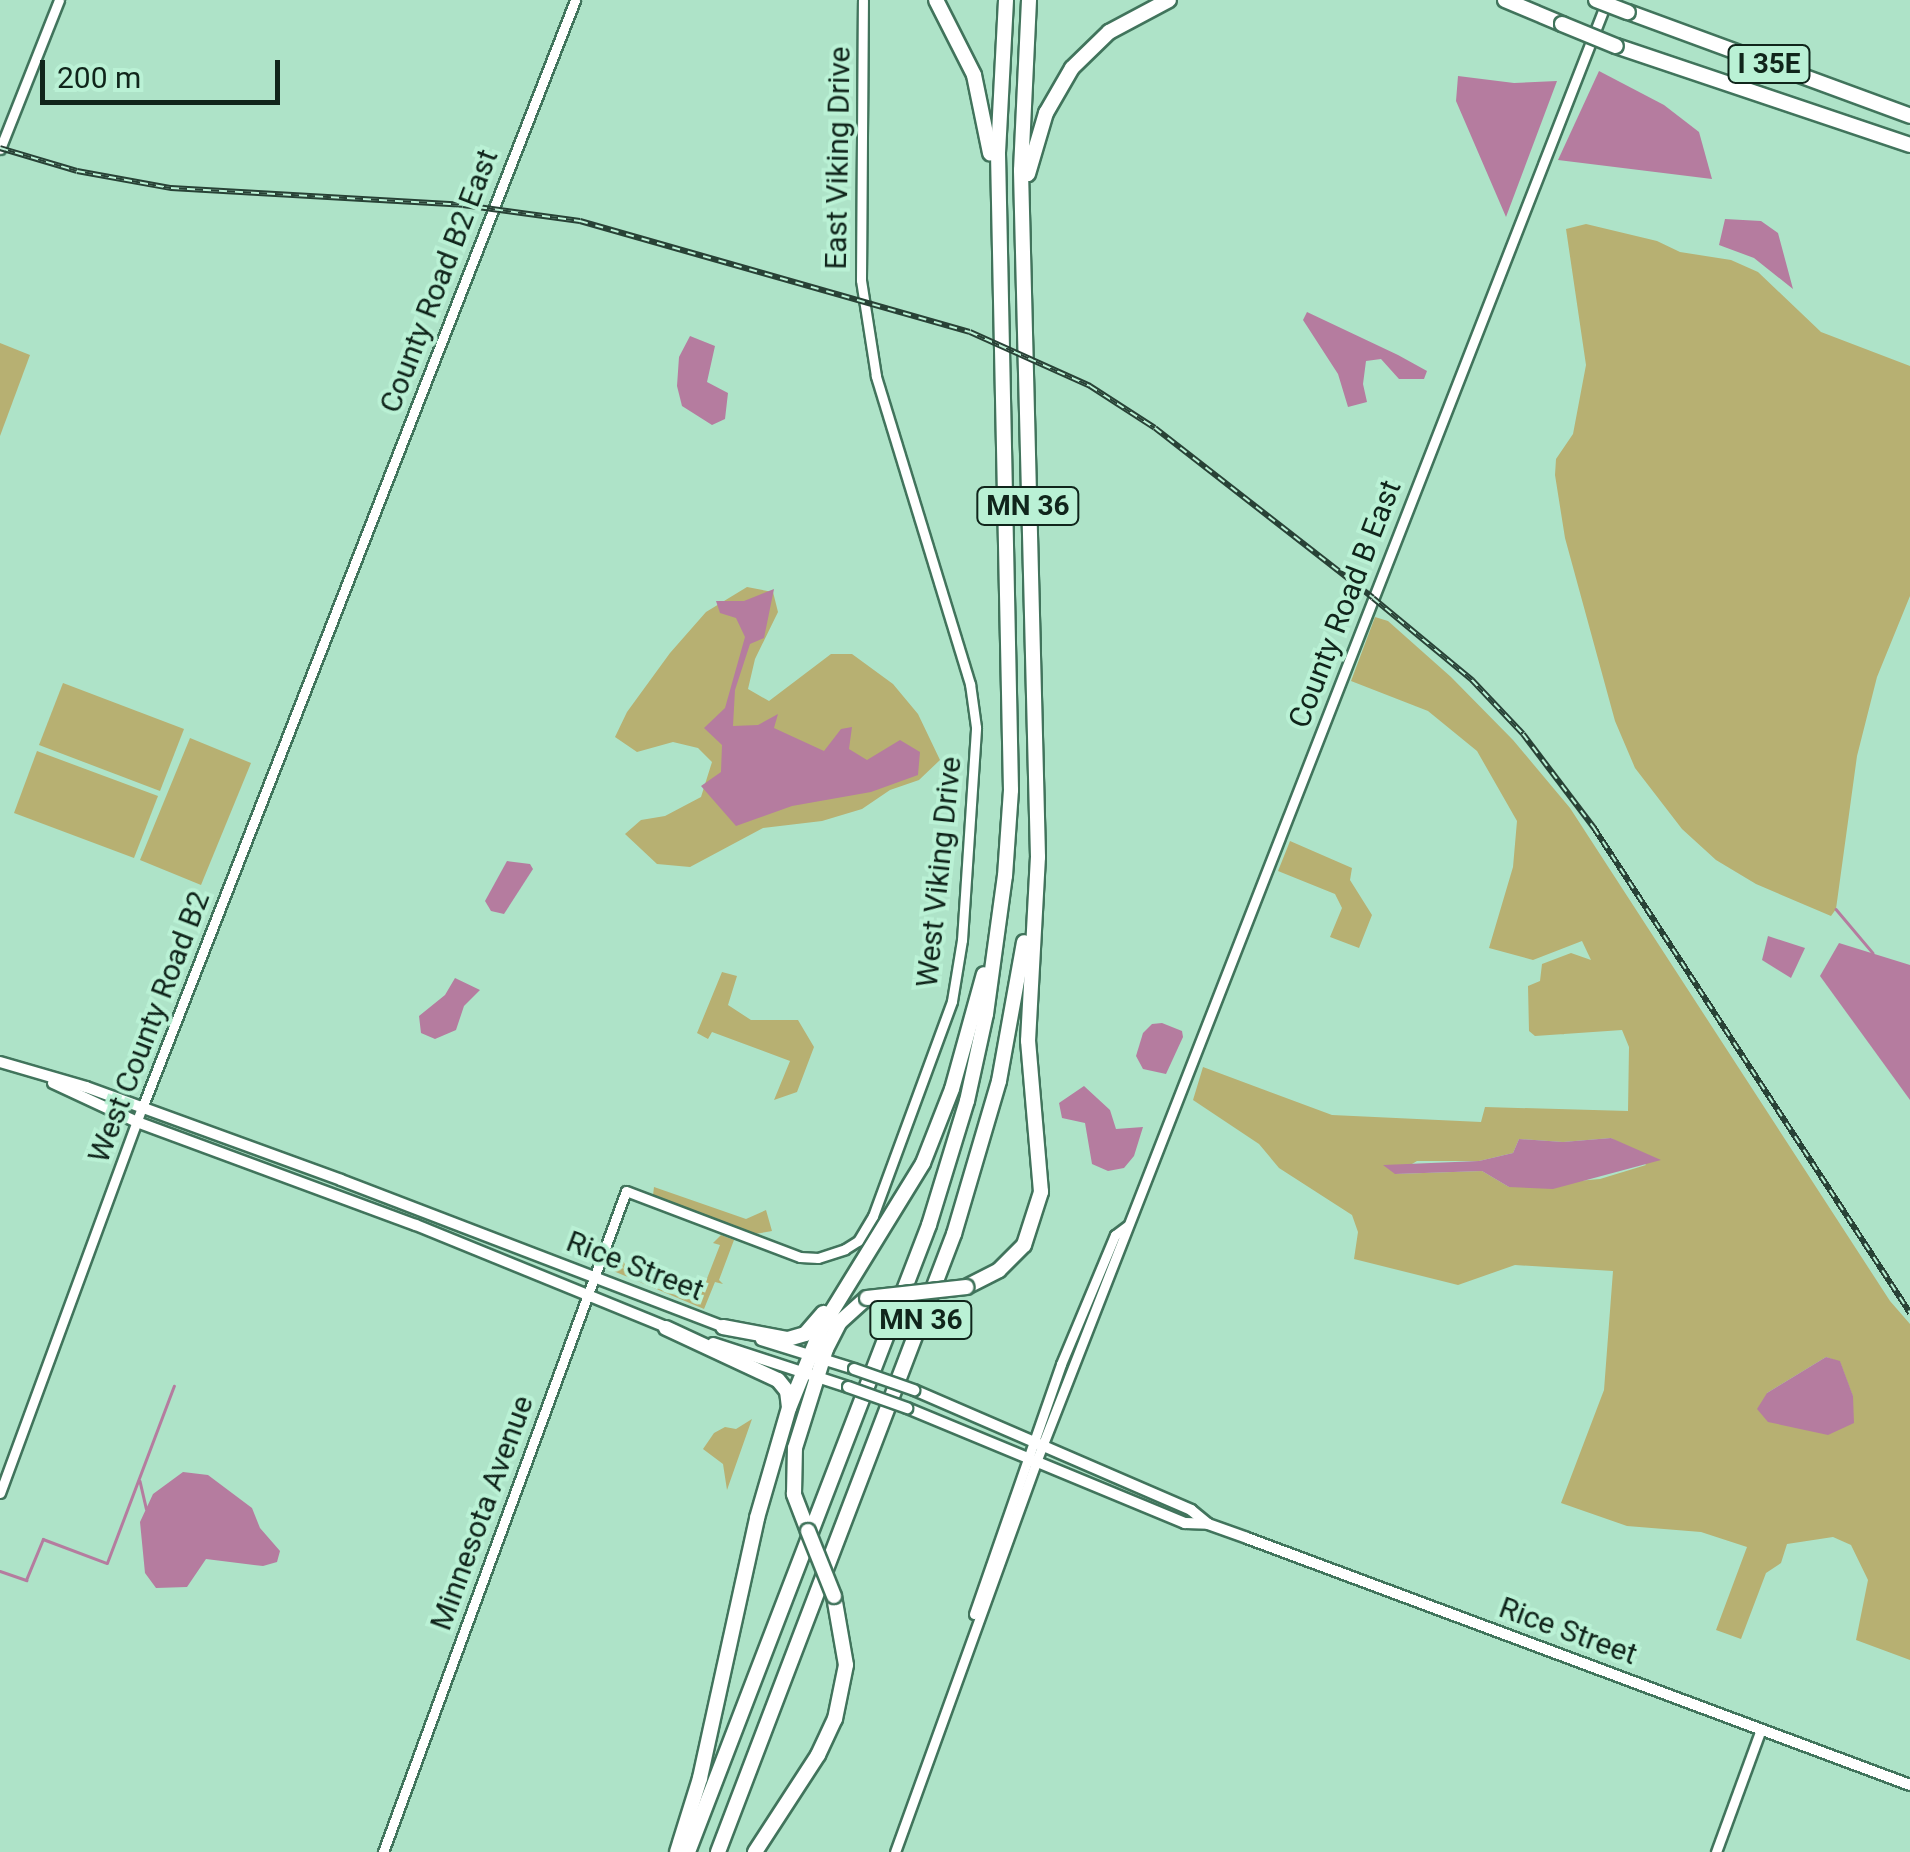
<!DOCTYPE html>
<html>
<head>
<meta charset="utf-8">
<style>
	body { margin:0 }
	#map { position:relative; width:1910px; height:1852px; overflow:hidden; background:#aee3c8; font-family:Roboto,sans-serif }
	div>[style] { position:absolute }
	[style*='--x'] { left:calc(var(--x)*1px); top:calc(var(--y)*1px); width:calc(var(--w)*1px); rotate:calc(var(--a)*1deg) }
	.green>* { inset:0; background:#b7b072 }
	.water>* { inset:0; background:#b57c9f }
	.stream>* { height:2.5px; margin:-1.25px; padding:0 1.25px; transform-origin:1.25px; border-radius:1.25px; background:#b57c9f }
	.roads { filter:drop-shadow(2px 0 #41745c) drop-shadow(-2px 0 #41745c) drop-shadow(0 2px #41745c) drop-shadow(0 -2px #41745c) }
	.tertiary>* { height:9px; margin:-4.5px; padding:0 4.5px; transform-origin:4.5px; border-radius:4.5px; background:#fff }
	.secondary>* { height:10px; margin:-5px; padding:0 5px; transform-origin:5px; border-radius:5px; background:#fff }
	.motorway>* { height:14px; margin:-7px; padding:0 7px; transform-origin:7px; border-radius:7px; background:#fff }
	.rail>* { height:6px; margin-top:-3px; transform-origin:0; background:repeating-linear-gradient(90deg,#baf1d5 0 8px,#284236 0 16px); box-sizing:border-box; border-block:2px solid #284236 }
	.bridges { filter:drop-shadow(2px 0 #41745c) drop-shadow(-2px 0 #41745c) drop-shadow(0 2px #41745c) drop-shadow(0 -2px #41745c) }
	.secondary-bridge>* { height:10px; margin:-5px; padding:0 5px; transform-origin:5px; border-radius:5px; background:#fff }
	.motorway-bridge>* { height:14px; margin:-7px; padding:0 7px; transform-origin:7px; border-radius:7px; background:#fff }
	span { translate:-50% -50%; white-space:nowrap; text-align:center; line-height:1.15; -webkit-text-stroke:8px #baf1d5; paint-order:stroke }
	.shield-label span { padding:2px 8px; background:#baf1d5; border:2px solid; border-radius:8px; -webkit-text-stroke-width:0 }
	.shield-label { font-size:28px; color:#10251b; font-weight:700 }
	.street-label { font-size:30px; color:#10251b }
	.scale { position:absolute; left:40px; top:60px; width:240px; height:45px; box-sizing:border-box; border:5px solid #10251b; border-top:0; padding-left:12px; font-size:30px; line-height:35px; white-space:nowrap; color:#10251b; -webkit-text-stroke:8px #baf1d5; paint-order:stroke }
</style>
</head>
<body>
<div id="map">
	<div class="green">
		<div style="clip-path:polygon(1586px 224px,1657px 241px,1680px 252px,1731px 260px,1758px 272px,1821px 332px,1910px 366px,1910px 596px,1877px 677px,1857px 756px,1836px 909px,1831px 916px,1756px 884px,1716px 860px,1682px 829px,1635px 768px,1615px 721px,1565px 538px,1555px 475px,1556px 459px,1573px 434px,1586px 365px,1566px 229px)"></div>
		<div style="clip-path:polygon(0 343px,30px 355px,0 436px)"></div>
		<div style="clip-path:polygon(747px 587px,773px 592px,778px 612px,755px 659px,748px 689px,769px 701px,831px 654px,852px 654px,893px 684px,918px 714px,940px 760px,919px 780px,890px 790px,862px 809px,822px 821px,763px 828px,690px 867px,657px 864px,625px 834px,641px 820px,665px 816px,701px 797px,712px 762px,698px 748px,673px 742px,637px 752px,615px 737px,627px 712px,670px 653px,706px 612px)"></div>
		<div style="clip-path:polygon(evenodd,1375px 617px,1388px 621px,1451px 677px,1513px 740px,1570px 808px,1890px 1301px,1910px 1324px,1910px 1660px,1856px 1640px,1868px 1580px,1851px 1545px,1833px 1537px,1787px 1544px,1781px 1563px,1766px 1573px,1741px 1639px,1716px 1630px,1747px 1547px,1701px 1532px,1627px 1526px,1561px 1503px,1604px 1390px,1613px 1271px,1515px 1265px,1458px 1285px,1354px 1259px,1358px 1232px,1352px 1215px,1279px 1168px,1259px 1144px,1193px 1100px,1203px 1067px,1332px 1115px,1481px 1122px,1485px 1107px,1628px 1111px,1629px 1047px,1622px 1030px,1535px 1036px,1529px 1031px,1528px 986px,1540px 981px,1542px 964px,1571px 953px,1591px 960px,1582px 941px,1533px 960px,1489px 948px,1513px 867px,1517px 821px,1477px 751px,1428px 711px,1351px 681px,1375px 617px,1611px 1138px,1634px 1151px,1646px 1165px,1600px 1179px,1509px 1187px,1482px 1171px,1395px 1174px,1417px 1161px,1479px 1161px,1513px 1153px,1519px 1139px,1563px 1142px,1611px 1138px,1375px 617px,1826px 1357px,1840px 1362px,1853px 1397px,1767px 1393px,1826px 1357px)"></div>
		<div style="clip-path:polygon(63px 683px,184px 729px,160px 791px,39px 745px)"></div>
		<div style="clip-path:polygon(190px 738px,251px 763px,201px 885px,140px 860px)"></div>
		<div style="clip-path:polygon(37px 751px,158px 796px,134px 858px,14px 813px)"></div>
		<div style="clip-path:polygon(1290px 841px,1352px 868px,1350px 880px,1372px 915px,1359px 948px,1330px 937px,1342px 908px,1335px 894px,1278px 871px)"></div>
		<div style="clip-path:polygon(722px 972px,737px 976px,728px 1005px,751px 1020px,798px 1020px,814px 1047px,797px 1092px,774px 1100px,790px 1061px,712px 1032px,708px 1039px,697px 1033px)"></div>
		<div style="clip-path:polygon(654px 1187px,746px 1219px,766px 1210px,772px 1231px,755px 1234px,653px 1195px)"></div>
		<div style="clip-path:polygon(721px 1235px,734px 1240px,719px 1280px,723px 1284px,715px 1282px,704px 1309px,611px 1270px,614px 1254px,619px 1252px,632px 1279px,686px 1299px,699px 1299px,720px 1245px,713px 1243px)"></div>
		<div style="clip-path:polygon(752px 1419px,727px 1490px,723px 1464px,703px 1449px,714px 1433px,725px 1427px,736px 1429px)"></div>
	</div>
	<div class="water">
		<div style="clip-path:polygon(1599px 71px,1664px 105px,1699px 132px,1712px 179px,1558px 160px)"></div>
		<div style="clip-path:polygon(1458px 76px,1514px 83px,1557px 81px,1506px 217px,1456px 101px)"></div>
		<div style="clip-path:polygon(1725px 219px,1761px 221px,1778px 233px,1793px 289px,1754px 258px,1719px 245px)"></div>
		<div style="clip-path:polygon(1307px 312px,1398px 355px,1427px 371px,1424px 379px,1399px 379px,1381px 359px,1366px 361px,1363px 384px,1367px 402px,1348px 407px,1338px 374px,1303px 320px)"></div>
		<div style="clip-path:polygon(690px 336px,715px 346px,707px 382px,728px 393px,725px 419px,712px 425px,682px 406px,677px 386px,679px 357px)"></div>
		<div style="clip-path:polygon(774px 589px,764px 638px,750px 644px,735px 690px,733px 726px,758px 725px,778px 714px,774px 728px,824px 751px,841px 729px,852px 727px,849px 749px,867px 760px,900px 740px,920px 752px,918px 775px,871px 792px,792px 806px,736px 826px,701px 786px,721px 772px,722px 745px,704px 728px,725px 708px,745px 637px,736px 618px,720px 613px,716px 601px,744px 601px)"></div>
		<div style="clip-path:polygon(507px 861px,530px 864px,533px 869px,504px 914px,491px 911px,485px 901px)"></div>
		<div style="clip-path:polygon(1768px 936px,1805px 948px,1791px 978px,1762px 960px)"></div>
		<div style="clip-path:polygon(1839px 943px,1910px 965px,1910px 1100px,1820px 976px)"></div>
		<div style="clip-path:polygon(455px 978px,480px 990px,464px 1006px,456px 1030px,435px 1039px,421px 1033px,419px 1016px,445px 995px)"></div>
		<div style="clip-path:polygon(1162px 1023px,1182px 1031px,1183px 1037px,1166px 1074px,1143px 1069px,1136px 1056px,1143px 1033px,1152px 1024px)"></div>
		<div style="clip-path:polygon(1084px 1086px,1110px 1110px,1116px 1129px,1143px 1127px,1134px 1156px,1124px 1168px,1108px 1171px,1092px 1164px,1085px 1123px,1062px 1118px,1059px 1103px)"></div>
		<div style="clip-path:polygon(1611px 1138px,1661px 1160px,1553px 1189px,1509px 1187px,1482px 1171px,1395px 1174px,1383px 1165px,1479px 1161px,1513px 1153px,1519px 1139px,1563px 1142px)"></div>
		<div style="clip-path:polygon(1826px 1357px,1840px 1361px,1853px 1396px,1854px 1423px,1828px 1435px,1768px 1422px,1757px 1409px,1767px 1393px)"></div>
		<div style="clip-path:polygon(183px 1472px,208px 1475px,252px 1508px,260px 1528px,280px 1551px,277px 1562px,263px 1566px,206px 1559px,187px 1587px,156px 1588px,145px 1573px,140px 1522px,153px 1494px)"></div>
	</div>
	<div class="stream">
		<div style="--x:1836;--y:909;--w:57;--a:49.9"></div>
		<div style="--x:140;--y:1481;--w:28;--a:77"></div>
		<div style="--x:0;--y:1571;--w:28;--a:19"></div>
		<div style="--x:26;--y:1580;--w:44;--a:-67.5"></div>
		<div style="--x:43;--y:1539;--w:68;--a:20.6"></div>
		<div style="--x:107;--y:1563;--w:189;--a:-69.3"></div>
	</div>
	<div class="roads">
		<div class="tertiary">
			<div style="--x:0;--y:149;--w:160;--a:-68.4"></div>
			<div style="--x:0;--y:1493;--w:410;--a:-69.8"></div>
			<div style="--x:142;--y:1108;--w:1190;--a:-68.65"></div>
			<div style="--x:974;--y:1614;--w:265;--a:-70.8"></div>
			<div style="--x:1061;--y:1364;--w:140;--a:-67.3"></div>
			<div style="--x:1115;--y:1235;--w:15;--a:-37"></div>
			<div style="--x:383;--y:1852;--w:704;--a:-69.82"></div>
			<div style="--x:626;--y:1191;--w:186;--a:20.8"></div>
			<div style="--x:800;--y:1257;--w:18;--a:3"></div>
			<div style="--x:818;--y:1258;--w:28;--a:-18"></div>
			<div style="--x:845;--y:1249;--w:15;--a:-32"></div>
			<div style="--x:858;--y:1241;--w:29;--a:-59"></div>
			<div style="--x:873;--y:1216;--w:229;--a:-69.8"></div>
			<div style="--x:952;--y:1001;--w:62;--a:-80.7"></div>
			<div style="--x:962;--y:940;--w:213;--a:-86.2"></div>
			<div style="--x:976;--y:727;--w:43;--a:-97.9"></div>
			<div style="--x:970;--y:684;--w:322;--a:-107"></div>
			<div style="--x:876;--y:376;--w:97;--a:-98.9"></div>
			<div style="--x:861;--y:280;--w:280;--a:-89.6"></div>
			<div style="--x:895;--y:1852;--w:415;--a:-70.1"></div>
			<div style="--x:1036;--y:1462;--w:1566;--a:-68.66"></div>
			<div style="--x:1716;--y:1852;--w:131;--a:-69.9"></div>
		</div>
		<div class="secondary">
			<div style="--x:0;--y:1062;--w:90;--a:16.2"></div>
			<div style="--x:86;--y:1087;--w:271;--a:20"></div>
			<div style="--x:341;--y:1180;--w:412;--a:21"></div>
			<div style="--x:53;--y:1083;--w:93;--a:24.9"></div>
			<div style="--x:137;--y:1122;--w:297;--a:20.3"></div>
			<div style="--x:416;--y:1225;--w:278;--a:22.2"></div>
			<div style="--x:761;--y:1340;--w:97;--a:17.3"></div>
			<div style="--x:713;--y:1343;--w:142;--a:18.1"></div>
			<div style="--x:914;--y:1390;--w:302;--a:23.4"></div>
			<div style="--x:1191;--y:1510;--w:22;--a:39"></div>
			<div style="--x:907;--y:1408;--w:301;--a:22.5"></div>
			<div style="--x:1185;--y:1523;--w:23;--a:2"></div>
			<div style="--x:1208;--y:1524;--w:41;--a:19.7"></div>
			<div style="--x:1247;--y:1538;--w:708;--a:20.43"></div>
		</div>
		<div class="motorway">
			<div style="--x:936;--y:0;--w:84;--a:63.1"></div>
			<div style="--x:974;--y:75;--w:80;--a:78.4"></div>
			<div style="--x:1505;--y:0;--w:62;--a:22.8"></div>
			<div style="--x:1628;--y:12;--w:301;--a:20.2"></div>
			<div style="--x:1616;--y:46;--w:310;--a:18.6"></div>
			<div style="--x:1028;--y:174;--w:64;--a:-73.6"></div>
			<div style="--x:1046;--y:113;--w:52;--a:-60"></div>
			<div style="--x:1072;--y:68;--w:52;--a:-44.2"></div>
			<div style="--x:1109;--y:32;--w:68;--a:-28.1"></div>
			<div style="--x:966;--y:1287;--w:37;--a:-27"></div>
			<div style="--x:999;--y:1270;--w:35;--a:-45"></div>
			<div style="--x:1024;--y:1245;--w:56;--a:-72.2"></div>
			<div style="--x:1041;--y:1192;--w:152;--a:-94.9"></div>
			<div style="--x:1028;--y:1041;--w:184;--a:-86.9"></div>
			<div style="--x:1038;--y:857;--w:687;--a:-91.42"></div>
			<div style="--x:1021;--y:170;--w:170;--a:-87.3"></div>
			<div style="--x:723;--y:1327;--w:66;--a:10.5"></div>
			<div style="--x:788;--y:1339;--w:18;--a:-16"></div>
			<div style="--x:805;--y:1334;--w:28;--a:-49"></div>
			<div style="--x:666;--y:1328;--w:123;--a:24.9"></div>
			<div style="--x:778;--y:1380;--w:14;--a:51"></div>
			<div style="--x:787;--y:1391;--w:16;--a:83"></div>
			<div style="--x:808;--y:1531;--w:40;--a:-111"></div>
			<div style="--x:794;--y:1494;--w:46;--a:-88.8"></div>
			<div style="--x:795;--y:1448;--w:104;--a:-72.6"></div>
			<div style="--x:826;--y:1349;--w:30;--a:-63"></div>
			<div style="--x:840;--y:1322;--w:36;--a:-42"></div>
			<div style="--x:677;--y:1852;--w:77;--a:-72.7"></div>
			<div style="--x:700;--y:1778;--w:266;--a:-77.6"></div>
			<div style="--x:757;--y:1518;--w:115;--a:-73.8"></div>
			<div style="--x:789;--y:1408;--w:85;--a:-67.9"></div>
			<div style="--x:821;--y:1329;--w:195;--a:-58.4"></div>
			<div style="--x:923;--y:1163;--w:79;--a:-68.6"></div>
			<div style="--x:952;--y:1089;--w:119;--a:-74.5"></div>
			<div style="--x:688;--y:1852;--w:672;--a:-68.97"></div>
			<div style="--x:929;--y:1225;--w:130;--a:-73"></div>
			<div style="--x:967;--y:1101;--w:89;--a:-77.7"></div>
			<div style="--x:986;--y:1014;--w:139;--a:-82.2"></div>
			<div style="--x:1005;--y:876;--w:86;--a:-86"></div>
			<div style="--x:1011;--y:790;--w:637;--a:-91.17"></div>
			<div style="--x:998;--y:153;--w:153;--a:-87"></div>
			<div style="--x:718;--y:1852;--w:662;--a:-69.1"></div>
			<div style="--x:954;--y:1234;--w:159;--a:-73.6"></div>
			<div style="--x:999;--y:1081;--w:141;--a:-79.8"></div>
			<div style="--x:755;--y:1852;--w:116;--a:-57"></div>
			<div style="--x:818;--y:1755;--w:40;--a:-65"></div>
			<div style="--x:835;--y:1719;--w:55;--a:-78.5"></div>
			<div style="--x:846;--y:1665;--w:70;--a:-99.9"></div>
		</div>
	</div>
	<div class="rail">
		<div style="--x:0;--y:148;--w:80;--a:16.6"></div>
		<div style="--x:77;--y:171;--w:96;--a:10.3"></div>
		<div style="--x:171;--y:188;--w:292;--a:3.3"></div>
		<div style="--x:463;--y:205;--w:118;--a:7.8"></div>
		<div style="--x:580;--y:221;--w:405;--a:15.9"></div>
		<div style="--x:970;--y:332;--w:132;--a:24.2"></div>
		<div style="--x:1090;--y:386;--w:77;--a:32.9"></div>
		<div style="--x:1155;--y:428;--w:276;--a:37.9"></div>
		<div style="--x:1373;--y:598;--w:129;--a:39.6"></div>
		<div style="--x:1472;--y:680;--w:74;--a:46.6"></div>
		<div style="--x:1523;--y:734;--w:118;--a:52.9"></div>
		<div style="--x:1594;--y:828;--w:579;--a:56.91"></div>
	</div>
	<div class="bridges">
		<div class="secondary-bridge">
			<div style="--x:854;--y:1369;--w:64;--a:19.3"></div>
			<div style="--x:848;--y:1387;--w:63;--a:19.6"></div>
		</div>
		<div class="motorway-bridge">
			<div style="--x:1596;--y:0;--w:34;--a:21"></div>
			<div style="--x:1562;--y:24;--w:58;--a:22.2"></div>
			<div style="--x:867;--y:1298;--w:100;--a:-6.3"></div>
			<div style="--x:808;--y:1531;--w:70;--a:68.2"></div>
		</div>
	</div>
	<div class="shield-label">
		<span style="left:1769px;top:64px">I 35E</span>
		<span style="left:1028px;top:506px">MN 36</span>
		<span style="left:921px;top:1320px">MN 36</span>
	</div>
	<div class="street-label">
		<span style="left:838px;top:158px;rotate:-89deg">East Viking Drive</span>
		<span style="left:439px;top:281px;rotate:-69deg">County Road B2 East</span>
		<span style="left:1345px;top:604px;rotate:-69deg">County Road B East</span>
		<span style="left:939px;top:872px;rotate:-84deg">West Viking Drive</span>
		<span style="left:149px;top:1027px;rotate:-69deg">West County Road B2</span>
		<span style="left:635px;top:1266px;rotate:21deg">Rice Street</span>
		<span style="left:482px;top:1513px;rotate:-70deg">Minnesota Avenue</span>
		<span style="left:1568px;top:1631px;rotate:20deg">Rice Street</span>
	</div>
	<div class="scale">200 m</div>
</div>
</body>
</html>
